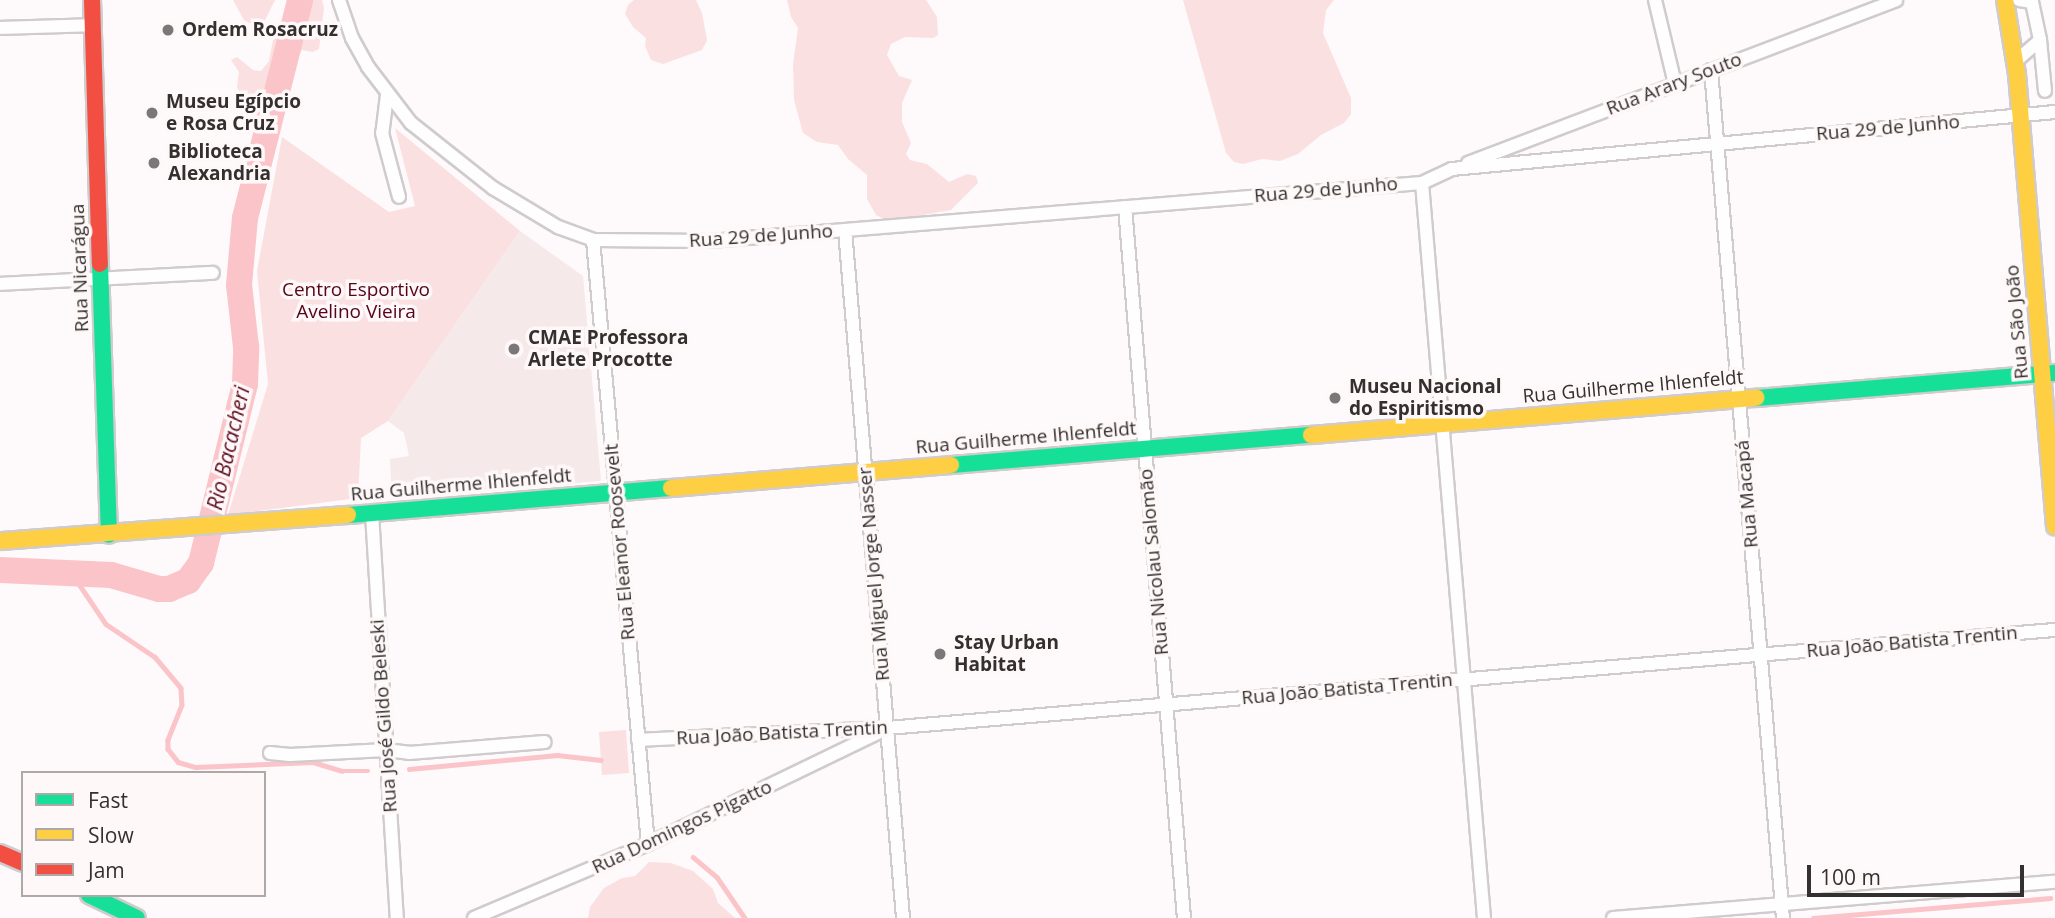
<!DOCTYPE html>
<html>
<head>
<meta charset="utf-8">
<style>
	body { margin:0 }
	#map { position:relative; width:2055px; height:918px; overflow:hidden; background:#fef9fa; font-family:"Open Sans",sans-serif }
	div>[style] { position:absolute }
	[style*='--x'] { left:calc(var(--x)*1px); top:calc(var(--y)*1px); width:calc(var(--w)*1px); rotate:calc(var(--a)*1deg) }
	.built>* { inset:0; background:#f5e9ea }
	.green>* { inset:0; background:#fbe0e2 }
	.stream>* { height:4.5px; margin:-2.25px; padding:0 2.25px; transform-origin:2.25px; border-radius:2.25px; background:#fac4c8 }
	.river>* { height:26px; margin:-13px; padding:0 13px; transform-origin:13px; border-radius:13px; background:#fac4c8 }
	.roads { filter:drop-shadow(2px 0 #d0cbcc) drop-shadow(-2px 0 #d0cbcc) drop-shadow(0 2px #d0cbcc) drop-shadow(0 -2px #d0cbcc) }
	.street>* { height:12px; margin:-6px; padding:0 6px; transform-origin:6px; border-radius:6px; background:#fffefe }
	.fast>* { height:16px; margin:-8px; padding:0 8px; transform-origin:8px; border-radius:8px; background:#16e098 }
	.slow>* { height:16px; margin:-8px; padding:0 8px; transform-origin:8px; border-radius:8px; background:#ffcf43 }
	.jam>* { height:16px; margin:-8px; padding:0 8px; transform-origin:8px; border-radius:8px; background:#f24e42 }
	.dots>* { width:19px; height:19px; translate:-50% -50%; box-sizing:border-box; border:4px solid #fff8f9; border-radius:50% }
	span { translate:-50% -50%; white-space:nowrap; text-align:center; line-height:1.15; -webkit-text-stroke:7px #fff8f9; paint-order:stroke }
	.poi-label { font-size:19px; color:#353030; font-weight:700 }
	.left { translate:0 -50%; text-align:left }
	.street-label { font-size:19px; color:#353030 }
	.park-label { font-size:19px; color:#560419 }
	.water-label { font-size:21px; color:#5e0d1f; font-style:italic }
	.legend { position:absolute; left:21px; top:771px; width:245px; height:126px; box-sizing:border-box; background:#fff8f9; border:2px solid #aea8a9; margin:0; padding:9px 12px; list-style:none; font-size:21px; color:#353030 }
	.legend li { display:flex; align-items:center; gap:14px; height:35px }
	.legend b { width:35px; border:2px solid #aea8a9 }
	.scale { position:absolute; left:1807px; top:865px; width:217px; height:32px; box-sizing:border-box; border:4px solid #353030; border-top:0; padding-left:9px; font-size:21px; line-height:24px; white-space:nowrap; color:#353030; -webkit-text-stroke:5px #fff8f9; paint-order:stroke }
</style>
</head>
<body>
<div id="map">
	<div class="built">
		<div style="clip-path:polygon(520px 231px,583px 276px,601px 481px,392px 497px,390px 459px,409px 456px,404px 433px,388px 421px)"></div>
	</div>
	<div class="green">
		<div style="clip-path:polygon(233px 0,275px 0,265px 20px,251px 24px,244px 20px)"></div>
		<div style="clip-path:polygon(305px 0,322px 0,324px 8px,319px 49px,313px 52px,302px 50px,291px 68px,283px 97px,278px 139px,274px 142px,270px 139px,266px 122px,260px 119px,255px 121px,252px 133px,247px 134px,243px 127px,245px 103px,237px 87px,239px 72px,231px 60px,237px 57px,253px 70px,261px 71px,269px 61px,273px 40px,297px 23px)"></div>
		<div style="clip-path:polygon(634px 0,696px 0,702px 13px,707px 40px,702px 50px,663px 64px,651px 60px,645px 46px,646px 38px,633px 27px,625px 14px,628px 5px)"></div>
		<div style="clip-path:polygon(787px 0,926px 0,937px 17px,938px 35px,933px 38px,905px 37px,891px 44px,887px 55px,899px 76px,912px 80px,902px 103px,902px 122px,911px 143px,906px 154px,910px 160px,927px 164px,949px 182px,967px 174px,976px 176px,978px 183px,951px 210px,888px 221px,876px 215px,867px 199px,867px 175px,848px 159px,838px 145px,817px 142px,803px 133px,794px 100px,793px 64px,798px 28px,791px 17px)"></div>
		<div style="clip-path:polygon(1183px 0,1334px 0,1326px 10px,1323px 33px,1351px 98px,1351px 114px,1344px 123px,1321px 135px,1298px 154px,1280px 161px,1262px 159px,1243px 164px,1234px 162px,1226px 153px)"></div>
		<div style="clip-path:polygon(395px 128px,520px 231px,388px 421px,361px 438px,358px 498px,228px 515px,268px 384px,257px 271px,282px 137px,389px 212px,415px 206px)"></div>
		<div style="clip-path:polygon(626px 730px,629px 773px,602px 775px,599px 732px)"></div>
		<div style="clip-path:polygon(649px 862px,671px 863px,693px 871px,713px 889px,718px 903px,735px 918px,588px 918px,590px 907px,604px 888px,622px 878px,635px 876px)"></div>
	</div>
	<div class="stream">
		<div style="--x:65;--y:572;--w:18;--a:41"></div>
		<div style="--x:79;--y:584;--w:48;--a:56"></div>
		<div style="--x:106;--y:624;--w:59;--a:34"></div>
		<div style="--x:155;--y:657;--w:40;--a:50"></div>
		<div style="--x:181;--y:688;--w:17;--a:87"></div>
		<div style="--x:182;--y:705;--w:38;--a:112"></div>
		<div style="--x:168;--y:740;--w:9;--a:90"></div>
		<div style="--x:168;--y:749;--w:16;--a:52"></div>
		<div style="--x:178;--y:762;--w:18;--a:16"></div>
		<div style="--x:195;--y:767;--w:118;--a:-2.4"></div>
		<div style="--x:313;--y:762;--w:30;--a:17"></div>
		<div style="--x:342;--y:771;--w:26;--a:0"></div>
		<div style="--x:409;--y:769;--w:149;--a:-5.4"></div>
		<div style="--x:557;--y:755;--w:44;--a:6.5"></div>
		<div style="--x:693;--y:857;--w:31;--a:40"></div>
		<div style="--x:717;--y:877;--w:50;--a:55.7"></div>
		<div style="--x:1813;--y:918;--w:238;--a:-4.8"></div>
	</div>
	<div class="river">
		<div style="--x:0;--y:570;--w:111;--a:2.6"></div>
		<div style="--x:111;--y:575;--w:50;--a:16.3"></div>
		<div style="--x:159;--y:589;--w:10;--a:0"></div>
		<div style="--x:169;--y:589;--w:21;--a:-23"></div>
		<div style="--x:188;--y:581;--w:22;--a:-54"></div>
		<div style="--x:201;--y:563;--w:184;--a:-76.2"></div>
		<div style="--x:245;--y:384;--w:37;--a:-88"></div>
		<div style="--x:246;--y:347;--w:62;--a:-96.4"></div>
		<div style="--x:239;--y:285;--w:67;--a:-84.9"></div>
		<div style="--x:245;--y:218;--w:225;--a:-75.8"></div>
	</div>
	<div class="roads">
		<div class="street">
			<div style="--x:339;--y:0;--w:40;--a:71.1"></div>
			<div style="--x:352;--y:38;--w:33;--a:61"></div>
			<div style="--x:368;--y:67;--w:71;--a:52.5"></div>
			<div style="--x:411;--y:123;--w:105;--a:38.4"></div>
			<div style="--x:493;--y:188;--w:76;--a:31"></div>
			<div style="--x:558;--y:227;--w:37;--a:20"></div>
			<div style="--x:593;--y:240;--w:117;--a:0.5"></div>
			<div style="--x:710;--y:241;--w:714;--a:-4.66"></div>
			<div style="--x:1422;--y:183;--w:33;--a:-25"></div>
			<div style="--x:1452;--y:169;--w:606;--a:-5.4"></div>
			<div style="--x:1655;--y:0;--w:86;--a:76.6"></div>
			<div style="--x:2019;--y:0;--w:13;--a:9"></div>
			<div style="--x:2032;--y:2;--w:39;--a:78"></div>
			<div style="--x:2040;--y:40;--w:51;--a:84.4"></div>
			<div style="--x:0;--y:28;--w:93;--a:-1.8"></div>
			<div style="--x:2016;--y:61;--w:32;--a:-41"></div>
			<div style="--x:1711;--y:70;--w:851;--a:85.15"></div>
			<div style="--x:387;--y:95;--w:38;--a:97"></div>
			<div style="--x:382;--y:133;--w:66;--a:75.1"></div>
			<div style="--x:1468;--y:163;--w:458;--a:-20.8"></div>
			<div style="--x:1422;--y:183;--w:738;--a:85.18"></div>
			<div style="--x:1125;--y:207;--w:713;--a:85.26"></div>
			<div style="--x:845;--y:230;--w:690;--a:85.18"></div>
			<div style="--x:593;--y:240;--w:606;--a:84.8"></div>
			<div style="--x:0;--y:284;--w:213;--a:-3"></div>
			<div style="--x:372;--y:513;--w:406;--a:86.5"></div>
			<div style="--x:638;--y:740;--w:249;--a:-2.8"></div>
			<div style="--x:887;--y:728;--w:1172;--a:-4.8"></div>
			<div style="--x:270;--y:753;--w:20;--a:6"></div>
			<div style="--x:290;--y:755;--w:96;--a:-3"></div>
			<div style="--x:386;--y:750;--w:23;--a:7"></div>
			<div style="--x:409;--y:753;--w:136;--a:-4.6"></div>
			<div style="--x:474;--y:918;--w:189;--a:-23"></div>
			<div style="--x:648;--y:844;--w:262;--a:-25.8"></div>
			<div style="--x:1613;--y:918;--w:443;--a:-4.7"></div>
		</div>
		<div class="fast">
			<div style="--x:100;--y:264;--w:271;--a:88.1"></div>
			<div style="--x:1756;--y:398;--w:300;--a:-4.8"></div>
			<div style="--x:951;--y:465;--w:361;--a:-4.8"></div>
			<div style="--x:348;--y:515;--w:324;--a:-4.8"></div>
			<div style="--x:89;--y:895;--w:53;--a:25.6"></div>
		</div>
		<div class="slow">
			<div style="--x:2005;--y:0;--w:75;--a:80.8"></div>
			<div style="--x:2017;--y:74;--w:454;--a:85.2"></div>
			<div style="--x:1311;--y:435;--w:447;--a:-4.8"></div>
			<div style="--x:671;--y:488;--w:281;--a:-4.7"></div>
			<div style="--x:0;--y:541;--w:349;--a:-4.3"></div>
		</div>
		<div class="jam">
			<div style="--x:92;--y:0;--w:264;--a:88.3"></div>
			<div style="--x:0;--y:853;--w:25;--a:23"></div>
		</div>
	</div>
	<div class="dots">
		<div style="left:168px;top:30px;background:#7b7677"></div>
		<div style="left:152px;top:113px;background:#7b7677"></div>
		<div style="left:154px;top:163px;background:#7b7677"></div>
		<div style="left:514px;top:349px;background:#7b7677"></div>
		<div style="left:1335px;top:398px;background:#7b7677"></div>
		<div style="left:940px;top:654px;background:#7b7677"></div>
	</div>
	<div class="poi-label">
		<span class="left" style="left:182px;top:30px">Ordem Rosacruz</span>
		<span class="left" style="left:166px;top:113px">Museu Egípcio<br>e Rosa Cruz</span>
		<span class="left" style="left:168px;top:163px">Biblioteca<br>Alexandria</span>
		<span class="left" style="left:528px;top:349px">CMAE Professora<br>Arlete Procotte</span>
		<span class="left" style="left:1349px;top:398px">Museu Nacional<br>do Espiritismo</span>
		<span class="left" style="left:954px;top:654px">Stay Urban<br>Habitat</span>
	</div>
	<div class="street-label">
		<span style="left:1674px;top:84px;rotate:-21deg">Rua Arary Souto</span>
		<span style="left:1888px;top:128px;rotate:-5deg">Rua 29 de Junho</span>
		<span style="left:1326px;top:190px;rotate:-5deg">Rua 29 de Junho</span>
		<span style="left:761px;top:236px;rotate:-4deg">Rua 29 de Junho</span>
		<span style="left:80px;top:268px;rotate:-92deg">Rua Nicarágua</span>
		<span style="left:2017px;top:322px;rotate:-95deg">Rua São João</span>
		<span style="left:1633px;top:387px;rotate:-5deg">Rua Guilherme Ihlenfeldt</span>
		<span style="left:1026px;top:438px;rotate:-5deg">Rua Guilherme Ihlenfeldt</span>
		<span style="left:461px;top:485px;rotate:-5deg">Rua Guilherme Ihlenfeldt</span>
		<span style="left:1747px;top:494px;rotate:-95deg">Rua Macapá</span>
		<span style="left:620px;top:542px;rotate:-95deg">Rua Eleanor Roosevelt</span>
		<span style="left:1154px;top:562px;rotate:-95deg">Rua Nicolau Salomão</span>
		<span style="left:874px;top:574px;rotate:-95deg">Rua Miguel Jorge Nasser</span>
		<span style="left:1912px;top:642px;rotate:-5deg">Rua João Batista Trentin</span>
		<span style="left:1347px;top:689px;rotate:-5deg">Rua João Batista Trentin</span>
		<span style="left:384px;top:716px;rotate:-94deg">Rua José Gildo Beleski</span>
		<span style="left:782px;top:733px;rotate:-3deg">Rua João Batista Trentin</span>
		<span style="left:682px;top:827px;rotate:-25deg">Rua Domingos Pigatto</span>
	</div>
	<div class="park-label">
		<span style="left:356px;top:301px">Centro Esportivo<br>Avelino Vieira</span>
	</div>
	<div class="water-label">
		<span style="left:228px;top:448px;rotate:-77deg">Rio Bacacheri</span>
	</div>
	<ul class="legend">
	<li><b style="height:9px;background:#16e098"></b>Fast</li>
	<li><b style="height:9px;background:#ffcf43"></b>Slow</li>
	<li><b style="height:9px;background:#f24e42"></b>Jam</li>
	</ul>
	<div class="scale">100 m</div>
</div>
</body>
</html>
